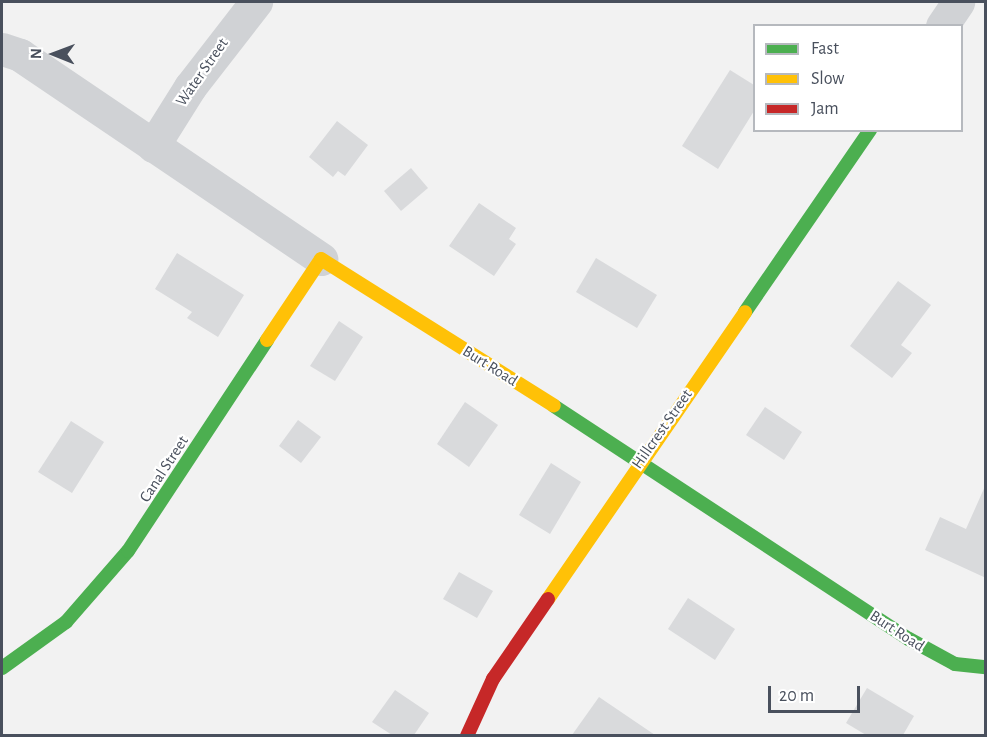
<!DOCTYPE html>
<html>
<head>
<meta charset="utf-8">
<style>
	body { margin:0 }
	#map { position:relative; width:987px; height:737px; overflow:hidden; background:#f2f2f2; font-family:"Alegreya Sans",sans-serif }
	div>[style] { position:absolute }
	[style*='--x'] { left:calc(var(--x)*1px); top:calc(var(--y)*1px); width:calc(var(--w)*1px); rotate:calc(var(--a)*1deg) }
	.building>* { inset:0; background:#d9dadc }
	.street>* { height:33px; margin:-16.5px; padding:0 16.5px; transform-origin:16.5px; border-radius:16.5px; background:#d0d2d5 }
	.fast>* { height:14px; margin:-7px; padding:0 7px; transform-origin:7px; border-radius:7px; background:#4caf50 }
	.slow>* { height:14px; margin:-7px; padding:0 7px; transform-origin:7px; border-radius:7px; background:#ffc107 }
	.jam>* { height:14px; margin:-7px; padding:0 7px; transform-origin:7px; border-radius:7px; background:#c62828 }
	span { translate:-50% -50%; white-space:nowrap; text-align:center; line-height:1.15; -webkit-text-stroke:4.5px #fff; paint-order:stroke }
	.street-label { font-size:16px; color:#49505d }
	.frame { position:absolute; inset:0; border:3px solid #49505d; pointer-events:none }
	.legend { position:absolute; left:753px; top:24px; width:210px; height:108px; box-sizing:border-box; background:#fff; border:2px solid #b6b9be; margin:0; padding:8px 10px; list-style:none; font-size:18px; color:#49505d }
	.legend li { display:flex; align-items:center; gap:12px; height:30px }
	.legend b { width:30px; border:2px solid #b6b9be }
	.north { position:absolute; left:24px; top:24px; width:60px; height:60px; -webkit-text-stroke:4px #fff; paint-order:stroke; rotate:271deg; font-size:16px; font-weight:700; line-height:24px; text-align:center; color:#49505d }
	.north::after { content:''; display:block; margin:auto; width:21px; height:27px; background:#49505d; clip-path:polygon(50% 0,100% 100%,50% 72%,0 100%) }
	.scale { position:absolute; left:768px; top:686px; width:92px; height:27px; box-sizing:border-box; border:3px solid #49505d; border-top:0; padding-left:8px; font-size:18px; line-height:21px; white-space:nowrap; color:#49505d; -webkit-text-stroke:4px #fff; paint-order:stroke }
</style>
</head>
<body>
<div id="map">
	<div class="building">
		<div style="clip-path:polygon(730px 70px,754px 85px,754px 111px,718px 169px,682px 146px)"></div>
		<div style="clip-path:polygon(337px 121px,368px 145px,345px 176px,338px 171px,333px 177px,309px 157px)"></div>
		<div style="clip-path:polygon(411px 168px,428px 188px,401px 211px,384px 191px)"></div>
		<div style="clip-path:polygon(479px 203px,516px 228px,509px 239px,516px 244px,494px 276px,449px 246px)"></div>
		<div style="clip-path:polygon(177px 253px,244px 295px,218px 337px,187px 318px,192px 312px,155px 289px)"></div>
		<div style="clip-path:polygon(596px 258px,657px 295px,637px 328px,576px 292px)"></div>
		<div style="clip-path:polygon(898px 281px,931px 305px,901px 345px,912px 353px,892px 378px,850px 346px)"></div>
		<div style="clip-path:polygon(339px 321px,363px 337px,335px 381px,310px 366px)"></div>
		<div style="clip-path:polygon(465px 402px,498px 425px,469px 467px,437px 444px)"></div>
		<div style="clip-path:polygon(765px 407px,802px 432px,784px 460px,746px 435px)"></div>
		<div style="clip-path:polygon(298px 420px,321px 437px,301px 463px,279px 446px)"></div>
		<div style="clip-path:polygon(71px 421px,104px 442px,72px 493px,38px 472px)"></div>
		<div style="clip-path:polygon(551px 463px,581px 482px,550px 534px,519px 515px)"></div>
		<div style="clip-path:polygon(986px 484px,986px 578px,925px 550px,940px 517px,966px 529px)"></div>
		<div style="clip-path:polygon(459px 572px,493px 591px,477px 618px,443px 599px)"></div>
		<div style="clip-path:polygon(688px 598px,735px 629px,715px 660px,668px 629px)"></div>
		<div style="clip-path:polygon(867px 688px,914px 716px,903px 735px,866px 735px,846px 723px)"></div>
		<div style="clip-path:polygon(395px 690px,429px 713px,414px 735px,392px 735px,372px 722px)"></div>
		<div style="clip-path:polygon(599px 697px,655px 735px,572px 735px)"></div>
	</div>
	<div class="street">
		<div style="--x:942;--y:26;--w:29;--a:-56"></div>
		<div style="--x:2;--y:49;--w:19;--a:18"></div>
		<div style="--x:20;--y:55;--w:364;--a:34.1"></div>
		<div style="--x:153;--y:146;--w:70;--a:-57.9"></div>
		<div style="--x:190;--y:87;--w:108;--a:-52.2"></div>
	</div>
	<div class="fast">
		<div style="--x:745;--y:312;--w:221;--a:-55.5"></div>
		<div style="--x:554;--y:406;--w:425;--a:33.3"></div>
		<div style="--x:909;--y:639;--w:52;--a:28.5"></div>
		<div style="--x:955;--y:664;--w:31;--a:6"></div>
		<div style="--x:2;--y:668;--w:79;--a:-35.7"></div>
		<div style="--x:66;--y:622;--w:94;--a:-48.9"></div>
		<div style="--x:128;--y:551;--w:253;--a:-56.6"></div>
	</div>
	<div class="slow">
		<div style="--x:267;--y:340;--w:97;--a:-56.3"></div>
		<div style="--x:321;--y:259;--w:275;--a:32.2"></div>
		<div style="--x:548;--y:599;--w:348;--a:-55.5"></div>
	</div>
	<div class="jam">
		<div style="--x:467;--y:736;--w:63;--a:-65.5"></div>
		<div style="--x:493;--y:679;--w:97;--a:-55.5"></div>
	</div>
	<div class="street-label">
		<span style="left:202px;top:72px;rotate:-55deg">Water Street</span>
		<span style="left:490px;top:366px;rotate:32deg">Burt Road</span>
		<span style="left:662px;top:429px;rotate:-55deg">Hillcrest Street</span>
		<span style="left:164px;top:469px;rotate:-57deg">Canal Street</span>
		<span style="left:897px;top:631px;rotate:33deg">Burt Road</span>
	</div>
	<div class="frame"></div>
	<ul class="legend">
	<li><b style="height:8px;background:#4caf50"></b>Fast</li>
	<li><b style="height:8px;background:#ffc107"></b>Slow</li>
	<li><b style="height:8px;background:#c62828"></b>Jam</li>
	</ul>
	<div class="north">N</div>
	<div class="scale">20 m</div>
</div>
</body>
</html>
